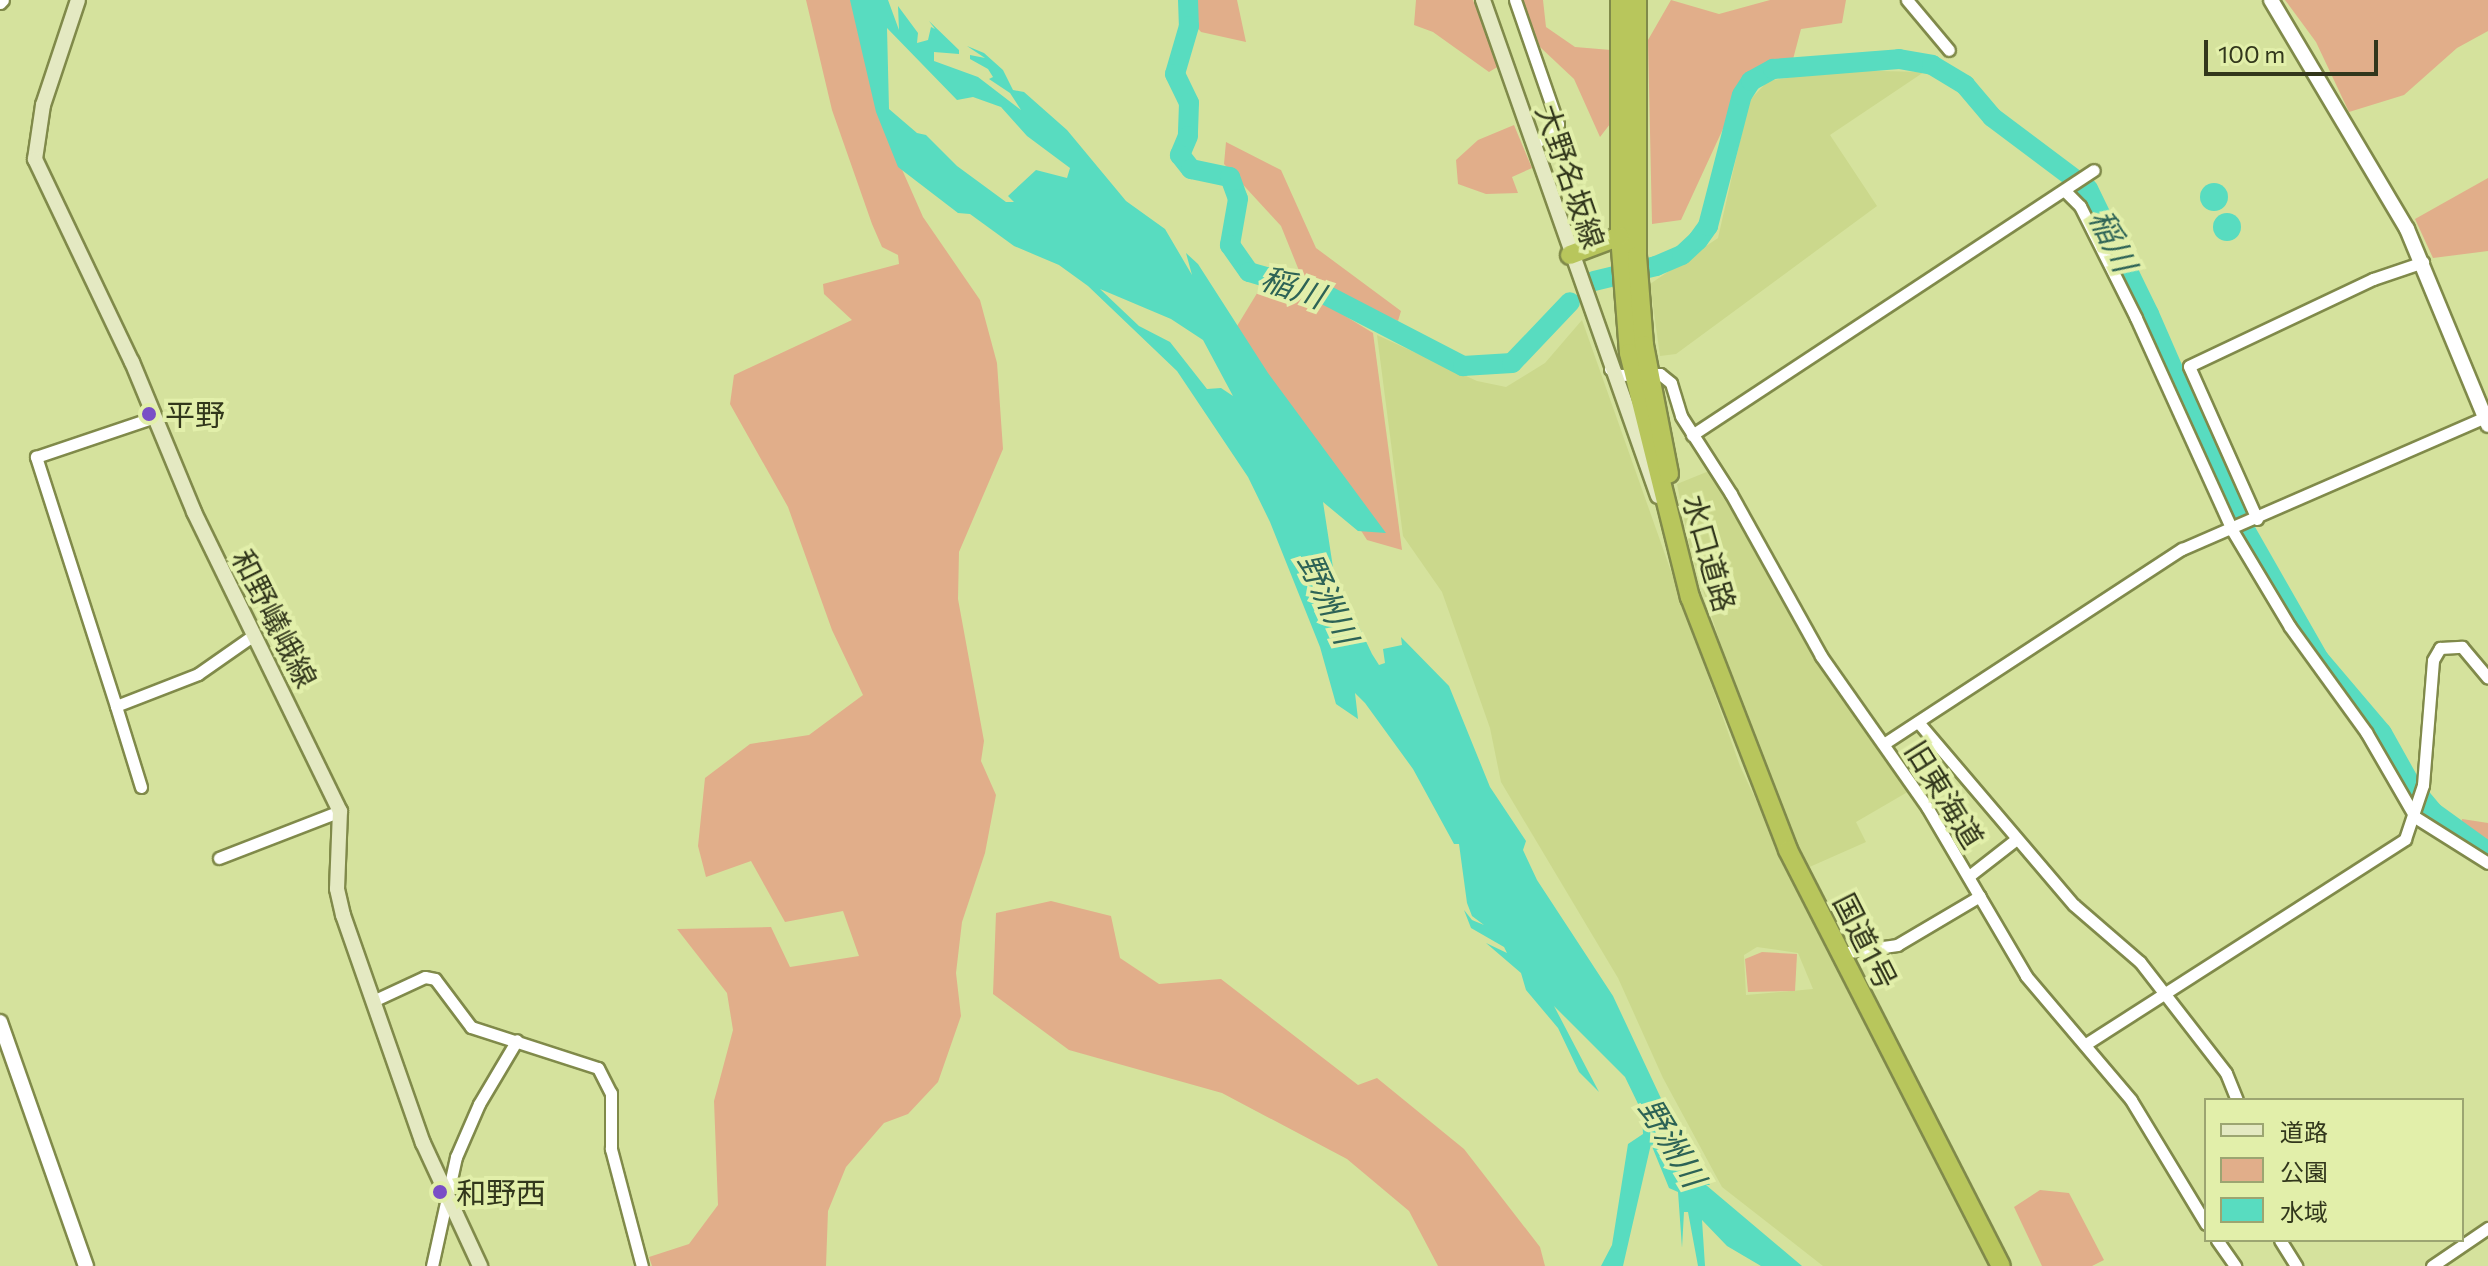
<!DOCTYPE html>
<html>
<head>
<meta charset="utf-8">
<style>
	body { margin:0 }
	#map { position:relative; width:2488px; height:1266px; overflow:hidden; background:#d5e29d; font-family:Commissioner,"Noto Sans JP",sans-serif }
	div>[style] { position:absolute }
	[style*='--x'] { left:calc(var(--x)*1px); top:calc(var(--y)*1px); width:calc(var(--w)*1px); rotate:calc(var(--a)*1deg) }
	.built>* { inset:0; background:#cbd88c }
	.green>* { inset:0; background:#e1ae8a }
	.water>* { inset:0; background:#58dcc0 }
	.round { border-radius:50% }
	.river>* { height:20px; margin:-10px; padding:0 10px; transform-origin:10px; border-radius:10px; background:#58dcc0 }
	.roads { filter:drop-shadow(2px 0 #808a4a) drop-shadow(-2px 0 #808a4a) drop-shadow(0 2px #808a4a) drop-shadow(0 -2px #808a4a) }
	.minor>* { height:11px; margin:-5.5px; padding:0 5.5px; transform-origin:5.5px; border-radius:5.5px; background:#fff }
	.tertiary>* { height:14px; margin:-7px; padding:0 7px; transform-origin:7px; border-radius:7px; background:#fff }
	.secondary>* { height:14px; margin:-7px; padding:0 7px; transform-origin:7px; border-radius:7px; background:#e4e9c2 }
	.trunk>* { height:18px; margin:-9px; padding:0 9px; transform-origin:9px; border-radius:9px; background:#b8c65c }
	.dots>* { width:22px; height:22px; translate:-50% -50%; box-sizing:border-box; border:4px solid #e2efaa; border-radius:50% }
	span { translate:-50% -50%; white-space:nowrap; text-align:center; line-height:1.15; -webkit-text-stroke:8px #e2efaa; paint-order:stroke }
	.street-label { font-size:30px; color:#32371c }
	.poi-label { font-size:30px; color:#32371c }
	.left { translate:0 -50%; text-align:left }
	.water-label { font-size:32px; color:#2d6356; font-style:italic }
	.legend { position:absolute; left:2204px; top:1098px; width:260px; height:144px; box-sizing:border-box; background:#e2efaa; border:2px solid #9ca571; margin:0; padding:10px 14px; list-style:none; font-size:24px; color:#32371c }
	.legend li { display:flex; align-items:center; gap:16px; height:40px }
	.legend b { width:40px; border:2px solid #9ca571 }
	.scale { position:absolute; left:2204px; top:40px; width:174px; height:36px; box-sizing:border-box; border:4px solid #32371c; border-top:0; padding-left:10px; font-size:24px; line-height:28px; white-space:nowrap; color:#32371c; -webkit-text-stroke:6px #e2efaa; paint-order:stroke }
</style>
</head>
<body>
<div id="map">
	<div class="built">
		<div style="clip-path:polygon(1837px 70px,1924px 72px,1830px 135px,1877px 206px,1676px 354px,1660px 356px,1650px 284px,1718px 238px,1749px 101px,1768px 81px)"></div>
		<div style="clip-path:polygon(evenodd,1582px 320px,1740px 766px,1827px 952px,1992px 1266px,1823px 1266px,1722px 1187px,1663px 1078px,1618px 978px,1501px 782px,1490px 728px,1442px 592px,1403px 536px,1377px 335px,1477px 381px,1506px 387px,1545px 363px,1582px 320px,1757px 947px,1798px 953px,1813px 989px,1746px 995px,1744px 955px,1757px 947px)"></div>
		<div style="clip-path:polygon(1709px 471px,1728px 496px,1818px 663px,1911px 790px,1856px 822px,1866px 842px,1805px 869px,1757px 756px,1691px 553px,1677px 484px)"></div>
	</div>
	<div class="green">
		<div style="clip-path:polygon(806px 0,858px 0,889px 140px,923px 217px,980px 300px,997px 363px,1003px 449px,959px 552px,958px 599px,984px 741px,981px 761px,996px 795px,985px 853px,962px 922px,956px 973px,961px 1016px,938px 1082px,908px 1114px,884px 1123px,846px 1167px,828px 1211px,826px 1266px,652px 1266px,649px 1257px,689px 1244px,718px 1205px,714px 1101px,733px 1030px,727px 993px,677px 929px,771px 927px,790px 967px,859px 956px,843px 911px,785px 922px,751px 861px,706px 877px,698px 846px,705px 778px,750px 744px,809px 735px,863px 695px,832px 630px,788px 507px,730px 404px,734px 375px,852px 320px,824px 294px,823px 284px,899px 264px,898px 255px,882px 247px,872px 224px,832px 110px)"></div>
		<div style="clip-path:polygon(1181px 0,1237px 0,1246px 42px,1201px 32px,1180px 7px)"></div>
		<div style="clip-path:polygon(1416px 0,1473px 0,1499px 66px,1489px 72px,1433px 32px,1414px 25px)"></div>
		<div style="clip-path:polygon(1522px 0,1543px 0,1546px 27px,1575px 47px,1611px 50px,1610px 124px,1600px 137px,1574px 79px,1540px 47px)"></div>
		<div style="clip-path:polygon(1671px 0,1719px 14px,1770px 0,1846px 0,1842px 23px,1801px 29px,1792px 63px,1745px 81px,1681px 220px,1652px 224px,1648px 40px)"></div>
		<div style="clip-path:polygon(2285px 0,2488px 0,2488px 31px,2457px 48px,2404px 95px,2349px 112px,2316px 42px)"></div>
		<div style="clip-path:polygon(1514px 125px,1532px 168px,1512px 177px,1518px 193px,1486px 194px,1458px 184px,1456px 160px,1478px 140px)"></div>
		<div style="clip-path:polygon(1226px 142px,1281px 170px,1316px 248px,1401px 311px,1398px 321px,1302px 278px,1281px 226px,1224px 164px)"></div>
		<div style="clip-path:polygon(2488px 178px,2488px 251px,2433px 258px,2415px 219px)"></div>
		<div style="clip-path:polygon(1259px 290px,1324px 303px,1373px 333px,1402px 550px,1367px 540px,1234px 331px)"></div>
		<div style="clip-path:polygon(2462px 819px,2488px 823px,2488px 850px,2461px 827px)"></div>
		<div style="clip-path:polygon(1051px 901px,1111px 916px,1120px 958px,1159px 984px,1221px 979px,1358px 1085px,1377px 1078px,1464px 1149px,1540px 1247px,1545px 1266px,1438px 1266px,1409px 1211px,1347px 1159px,1222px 1093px,1069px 1050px,993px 994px,996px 913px)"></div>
		<div style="clip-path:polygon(1762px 952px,1797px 954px,1795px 991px,1748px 992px,1745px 959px)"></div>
		<div style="clip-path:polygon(2040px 1190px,2069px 1193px,2104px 1260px,2092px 1266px,2042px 1266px,2014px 1207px)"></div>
	</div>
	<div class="water">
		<div style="clip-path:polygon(evenodd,850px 0,888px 0,899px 30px,898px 6px,918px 33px,917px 43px,928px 40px,931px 27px,935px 29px,929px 21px,959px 50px,959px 54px,934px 52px,934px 61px,978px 77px,1021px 110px,1010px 93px,989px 79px,993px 77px,988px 69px,970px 59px,970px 55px,985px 58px,967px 46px,984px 53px,1003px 70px,1013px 90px,1024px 92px,1067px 130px,1126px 201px,1165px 229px,1192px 275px,1186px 253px,1198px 264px,1268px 373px,1386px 533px,1358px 531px,1323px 502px,1334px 574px,1372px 654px,1379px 665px,1385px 663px,1383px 649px,1402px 645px,1401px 637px,1449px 686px,1490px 787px,1526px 841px,1523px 850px,1537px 880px,1613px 996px,1681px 1141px,1710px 1185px,1706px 1185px,1802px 1266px,1761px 1266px,1727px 1246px,1702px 1220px,1705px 1266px,1698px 1266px,1688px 1212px,1684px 1212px,1682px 1248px,1678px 1192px,1669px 1188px,1651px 1144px,1623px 1266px,1601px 1266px,1612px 1245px,1628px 1144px,1643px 1134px,1642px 1112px,1625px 1077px,1554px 1006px,1599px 1092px,1579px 1072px,1558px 1028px,1526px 990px,1521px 973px,1486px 943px,1507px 953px,1504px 947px,1471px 928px,1464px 910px,1472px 920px,1484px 925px,1472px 916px,1467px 903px,1459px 844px,1454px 844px,1413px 769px,1365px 703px,1355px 693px,1358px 719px,1336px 704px,1320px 647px,1270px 522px,1248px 477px,1177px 371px,1088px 286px,1059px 265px,1014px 246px,970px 214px,958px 213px,898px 167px,876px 112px,850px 0,887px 28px,957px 100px,973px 97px,1001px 107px,1027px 136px,1070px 168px,1067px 178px,1036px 170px,1008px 196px,1014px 202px,1006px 202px,957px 166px,926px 135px,917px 133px,889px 109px,887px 28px,850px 0,1100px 289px,1171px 319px,1203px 340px,1233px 396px,1221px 388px,1207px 389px,1170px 342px,1139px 326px,1100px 289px)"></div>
		<div class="round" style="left:2200px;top:183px;width:28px;height:28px"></div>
		<div class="round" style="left:2213px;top:213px;width:28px;height:28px"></div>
	</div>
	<div class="river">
		<div style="--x:1188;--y:0;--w:26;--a:88"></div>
		<div style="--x:1189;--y:26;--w:50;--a:106.3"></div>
		<div style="--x:1175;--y:74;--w:32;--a:64"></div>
		<div style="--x:1189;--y:103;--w:33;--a:92"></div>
		<div style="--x:1188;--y:136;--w:21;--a:113"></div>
		<div style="--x:1180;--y:155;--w:18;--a:52"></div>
		<div style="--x:1191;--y:169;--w:40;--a:12"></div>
		<div style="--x:1230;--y:177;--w:23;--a:70"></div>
		<div style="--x:1238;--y:199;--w:47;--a:99.9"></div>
		<div style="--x:1230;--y:245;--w:33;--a:55"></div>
		<div style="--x:1249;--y:272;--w:78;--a:16.3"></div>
		<div style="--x:1324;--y:294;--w:157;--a:27.4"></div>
		<div style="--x:1463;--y:366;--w:49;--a:-3.5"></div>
		<div style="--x:1512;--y:363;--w:84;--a:-46.4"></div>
		<div style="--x:1594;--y:281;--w:64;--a:-13.6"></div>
		<div style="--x:1656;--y:266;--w:28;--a:-23"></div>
		<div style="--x:1682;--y:255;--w:22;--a:-43"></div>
		<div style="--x:1698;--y:240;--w:17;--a:-54"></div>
		<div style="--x:1708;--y:226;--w:135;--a:-75.5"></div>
		<div style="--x:1742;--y:95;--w:17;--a:-57"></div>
		<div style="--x:1751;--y:81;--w:25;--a:-29"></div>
		<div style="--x:1773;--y:69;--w:126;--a:-4.5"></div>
		<div style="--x:1899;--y:59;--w:34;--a:10"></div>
		<div style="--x:1932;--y:65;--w:39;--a:31"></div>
		<div style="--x:1965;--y:85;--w:42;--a:49.8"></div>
		<div style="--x:1992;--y:117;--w:120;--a:36.9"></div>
		<div style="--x:2088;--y:189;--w:139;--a:64"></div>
		<div style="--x:2149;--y:314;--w:216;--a:66.5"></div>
		<div style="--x:2235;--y:512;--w:169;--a:60.3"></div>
		<div style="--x:2319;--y:659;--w:97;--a:49.6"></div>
		<div style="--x:2382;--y:733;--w:62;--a:60.9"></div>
		<div style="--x:2412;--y:787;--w:33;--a:50"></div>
		<div style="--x:2433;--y:812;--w:68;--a:36"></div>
	</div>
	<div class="roads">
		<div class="minor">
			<div style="--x:1515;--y:0;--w:131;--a:70.9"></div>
			<div style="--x:1558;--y:124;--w:33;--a:139"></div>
			<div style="--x:1907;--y:0;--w:65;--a:50"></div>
			<div style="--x:0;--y:3;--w:4;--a:-45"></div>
			<div style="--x:2065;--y:191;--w:21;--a:45"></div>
			<div style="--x:2080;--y:206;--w:125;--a:63.4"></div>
			<div style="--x:2136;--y:318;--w:233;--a:65.6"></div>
			<div style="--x:2232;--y:530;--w:113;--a:59.1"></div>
			<div style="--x:2290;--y:627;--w:130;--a:54.1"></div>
			<div style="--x:2366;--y:732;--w:98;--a:60"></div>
			<div style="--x:2415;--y:817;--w:86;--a:32.2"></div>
			<div style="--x:1610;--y:369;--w:11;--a:34"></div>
			<div style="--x:1619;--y:375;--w:41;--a:-1.4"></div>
			<div style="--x:1660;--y:374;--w:14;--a:39"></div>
			<div style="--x:1671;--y:383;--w:34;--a:73"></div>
			<div style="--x:1681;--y:416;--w:93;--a:57.3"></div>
			<div style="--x:1731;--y:494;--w:185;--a:60.9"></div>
			<div style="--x:1821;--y:656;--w:184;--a:54.9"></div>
			<div style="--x:1927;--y:807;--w:196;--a:59.6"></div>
			<div style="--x:2026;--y:976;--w:162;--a:49.7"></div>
			<div style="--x:2131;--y:1100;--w:145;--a:58.8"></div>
			<div style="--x:1692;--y:435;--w:481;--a:-33.4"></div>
			<div style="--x:2257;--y:519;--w:167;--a:-114"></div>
			<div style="--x:2189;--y:366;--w:204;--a:-25.3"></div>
			<div style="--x:2373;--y:279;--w:53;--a:-18.8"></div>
			<div style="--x:116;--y:706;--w:262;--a:-107.8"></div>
			<div style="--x:36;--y:457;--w:126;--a:-18.6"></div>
			<div style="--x:1918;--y:722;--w:240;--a:49.6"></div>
			<div style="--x:2074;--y:905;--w:87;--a:40.8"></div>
			<div style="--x:2140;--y:962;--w:140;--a:52.2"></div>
			<div style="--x:2226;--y:1073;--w:29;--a:68"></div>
			<div style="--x:1885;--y:743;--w:355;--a:-33.2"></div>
			<div style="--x:2182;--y:549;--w:331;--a:-23.5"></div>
			<div style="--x:141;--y:787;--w:85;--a:-107.2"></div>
			<div style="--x:116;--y:706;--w:88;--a:-21.3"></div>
			<div style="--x:198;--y:674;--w:68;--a:-34.9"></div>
			<div style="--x:219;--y:858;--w:130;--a:-21.2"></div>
			<div style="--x:1969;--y:876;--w:58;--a:-38"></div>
			<div style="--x:1841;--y:953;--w:57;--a:-8.1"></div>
			<div style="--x:1897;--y:945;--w:96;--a:-30.6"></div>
			<div style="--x:373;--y:1001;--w:57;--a:-24.8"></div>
			<div style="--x:425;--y:977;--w:10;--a:11"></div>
			<div style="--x:435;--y:979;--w:60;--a:53.1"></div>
			<div style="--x:471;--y:1027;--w:133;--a:17.9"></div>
			<div style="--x:598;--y:1068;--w:28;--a:63"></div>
			<div style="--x:611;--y:1093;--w:56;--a:90"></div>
			<div style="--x:611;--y:1149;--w:121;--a:75.2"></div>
			<div style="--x:2086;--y:1044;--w:379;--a:-32.7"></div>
			<div style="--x:2405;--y:839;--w:57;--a:-71.6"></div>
			<div style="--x:2423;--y:785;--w:125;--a:-85.4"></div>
			<div style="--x:2433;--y:660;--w:14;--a:-60"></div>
			<div style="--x:2440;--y:648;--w:22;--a:-3"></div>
			<div style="--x:2462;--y:647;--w:40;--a:50"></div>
			<div style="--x:2217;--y:1240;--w:32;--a:55"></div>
			<div style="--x:2280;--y:1240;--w:31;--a:58"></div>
			<div style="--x:432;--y:1266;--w:112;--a:-77.6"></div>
			<div style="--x:456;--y:1157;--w:58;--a:-66.5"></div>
			<div style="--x:479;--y:1104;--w:74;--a:-59.3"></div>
			<div style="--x:2432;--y:1266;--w:68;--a:-34.2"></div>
		</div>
		<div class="tertiary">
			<div style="--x:2271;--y:0;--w:266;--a:59.3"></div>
			<div style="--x:2407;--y:229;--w:212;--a:67.5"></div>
			<div style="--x:0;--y:1022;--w:259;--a:70.6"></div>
		</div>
		<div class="secondary">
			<div style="--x:78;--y:0;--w:111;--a:108.4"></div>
			<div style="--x:43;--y:105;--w:55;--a:98.4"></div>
			<div style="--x:35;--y:159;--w:225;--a:64.5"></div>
			<div style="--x:132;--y:362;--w:162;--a:67.5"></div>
			<div style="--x:194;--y:512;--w:333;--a:64"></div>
			<div style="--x:340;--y:811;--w:78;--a:92.2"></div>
			<div style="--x:337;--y:889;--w:27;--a:77"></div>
			<div style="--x:343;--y:915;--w:242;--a:70.7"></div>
			<div style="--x:423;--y:1143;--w:136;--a:65.1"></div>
			<div style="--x:1483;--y:0;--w:526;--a:70.57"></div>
		</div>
		<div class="trunk">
			<div style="--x:1620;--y:0;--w:236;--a:90"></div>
			<div style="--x:1620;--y:236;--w:117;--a:85.6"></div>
			<div style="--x:1629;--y:353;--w:252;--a:76"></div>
			<div style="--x:1690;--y:597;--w:271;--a:68.8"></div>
			<div style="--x:1788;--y:850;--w:467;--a:62.9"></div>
			<div style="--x:1637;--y:0;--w:256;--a:90"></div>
			<div style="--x:1637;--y:256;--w:89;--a:85.5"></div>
			<div style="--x:1644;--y:345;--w:131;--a:79"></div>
			<div style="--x:1570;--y:255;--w:53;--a:-20.8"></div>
		</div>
	</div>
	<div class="dots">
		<div style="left:149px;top:414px;background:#7a4ec6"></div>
		<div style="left:440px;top:1192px;background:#7a4ec6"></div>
	</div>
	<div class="street-label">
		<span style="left:1571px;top:176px;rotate:71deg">大野名坂線</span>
		<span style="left:1710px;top:553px;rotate:74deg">水口道路</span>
		<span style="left:275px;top:618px;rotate:63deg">和野嶬峨線</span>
		<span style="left:1945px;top:794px;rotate:58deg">旧東海道</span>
		<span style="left:1866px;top:941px;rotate:63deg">国道1号</span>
	</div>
	<div class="poi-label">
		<span class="left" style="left:165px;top:414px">平野</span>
		<span class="left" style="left:456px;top:1192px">和野西</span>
	</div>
	<div class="water-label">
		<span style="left:2114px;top:240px;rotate:64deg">稲川</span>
		<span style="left:1293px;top:286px;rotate:19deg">稲川</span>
		<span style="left:1329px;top:598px;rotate:65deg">野洲川</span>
		<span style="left:1673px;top:1142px;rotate:59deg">野洲川</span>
	</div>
	<ul class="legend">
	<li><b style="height:10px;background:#e4e9c2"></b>道路</li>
	<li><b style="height:22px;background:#e1ae8a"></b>公園</li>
	<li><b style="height:22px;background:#58dcc0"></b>水域</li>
	</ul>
	<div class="scale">100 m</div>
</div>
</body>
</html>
